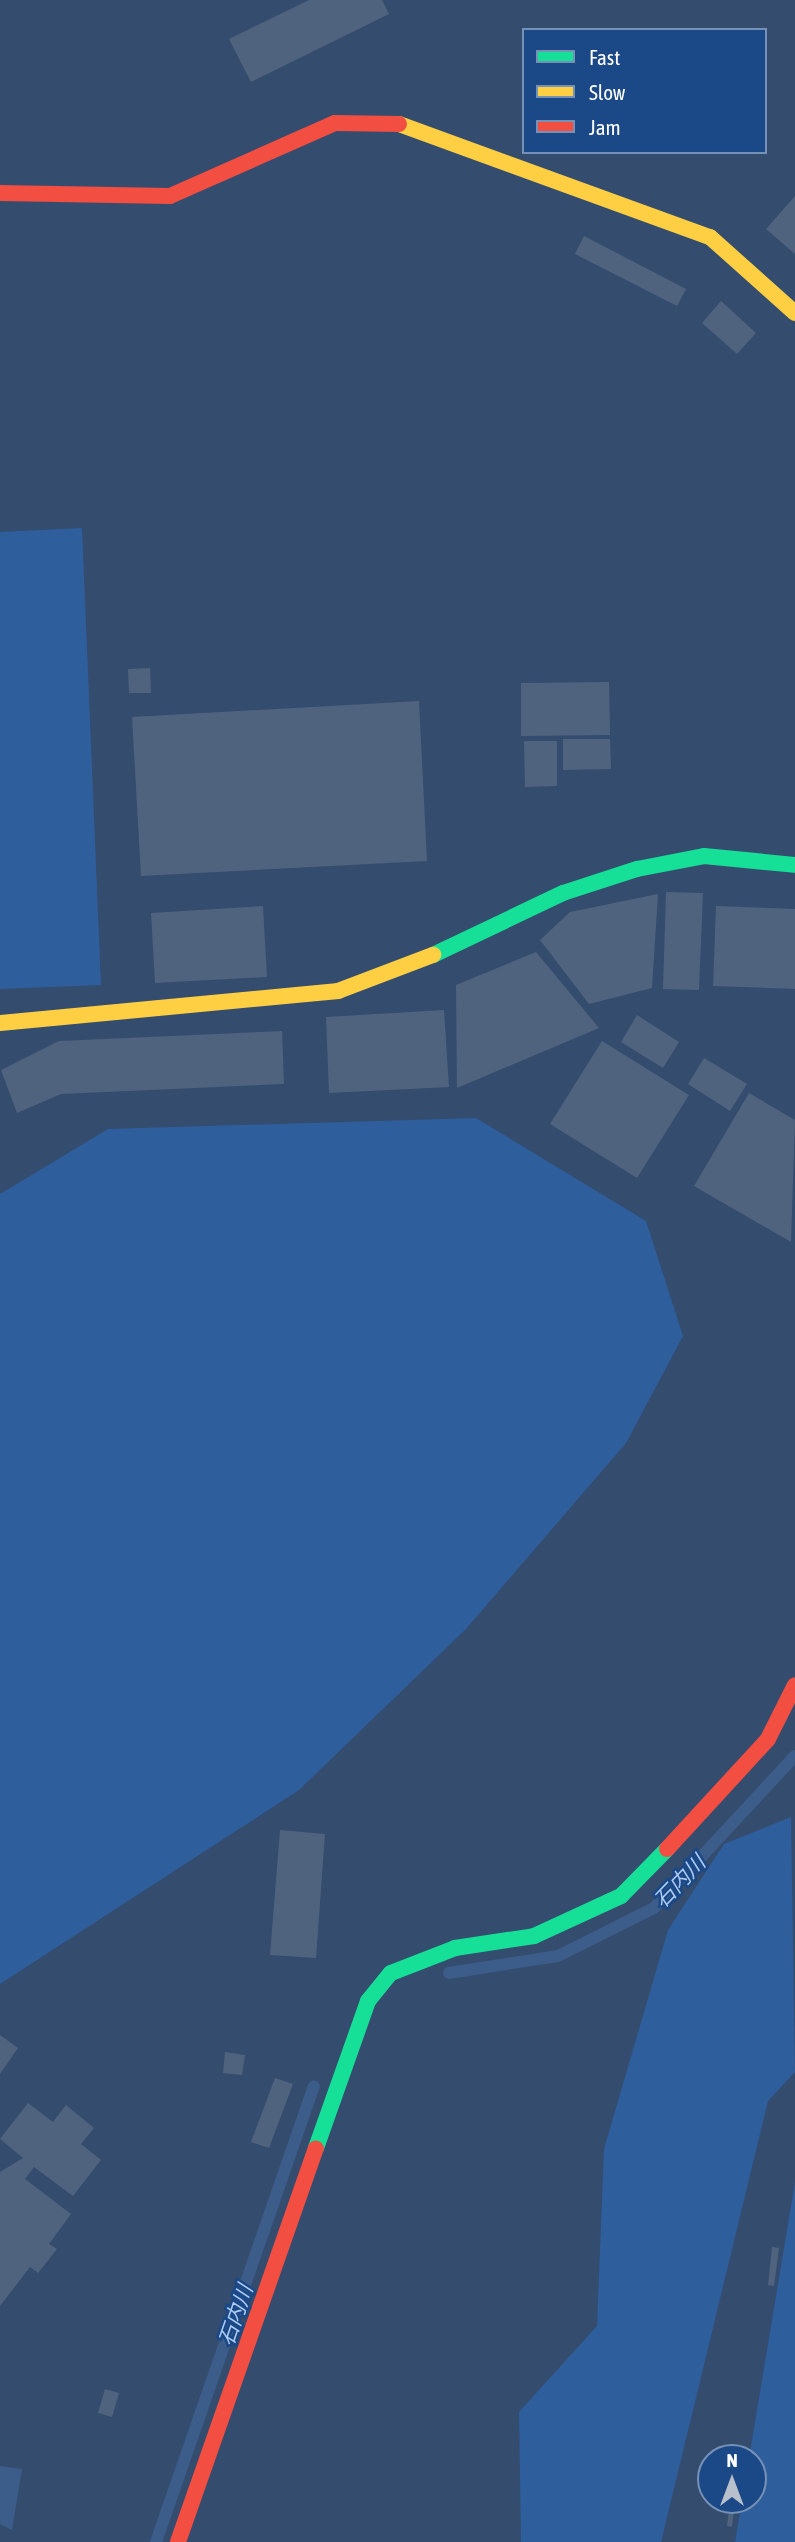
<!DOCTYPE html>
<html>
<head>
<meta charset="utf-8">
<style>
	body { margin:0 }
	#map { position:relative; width:795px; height:2542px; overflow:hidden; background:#344c6e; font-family:"Asap Condensed","Noto Sans JP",sans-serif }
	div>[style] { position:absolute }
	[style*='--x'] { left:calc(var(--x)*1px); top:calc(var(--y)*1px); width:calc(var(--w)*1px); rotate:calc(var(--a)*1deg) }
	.green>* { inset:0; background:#2f5e9d }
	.water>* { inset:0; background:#3c5c89 }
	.stream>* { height:12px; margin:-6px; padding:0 6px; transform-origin:6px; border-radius:6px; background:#3c5c89 }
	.building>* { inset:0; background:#50637e }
	.fast>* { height:16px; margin:-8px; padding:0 8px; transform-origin:8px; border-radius:8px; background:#16e098 }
	.slow>* { height:16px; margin:-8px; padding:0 8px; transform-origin:8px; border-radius:8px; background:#ffcf43 }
	.jam>* { height:16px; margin:-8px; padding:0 8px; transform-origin:8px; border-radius:8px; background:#f24e42 }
	span { translate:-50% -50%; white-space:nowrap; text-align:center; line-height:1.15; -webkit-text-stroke:5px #1b4886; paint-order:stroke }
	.water-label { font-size:21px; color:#adccf3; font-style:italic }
	.legend { position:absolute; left:522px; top:28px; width:245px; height:126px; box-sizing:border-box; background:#1b4886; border:2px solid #7691b6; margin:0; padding:9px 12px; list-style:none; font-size:21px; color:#fff }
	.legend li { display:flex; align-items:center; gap:14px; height:35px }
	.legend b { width:35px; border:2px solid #7691b6 }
	.north { position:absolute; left:697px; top:2444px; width:70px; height:70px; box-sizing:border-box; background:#1b4886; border:2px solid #7691b6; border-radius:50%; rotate:0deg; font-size:19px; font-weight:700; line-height:28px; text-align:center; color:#fff }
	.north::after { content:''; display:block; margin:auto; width:24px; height:32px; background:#b8c0cc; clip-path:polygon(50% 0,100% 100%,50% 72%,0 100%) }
</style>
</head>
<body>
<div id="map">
	<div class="green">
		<div style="clip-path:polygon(82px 528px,101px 985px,0 989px,0 532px)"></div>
		<div style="clip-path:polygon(476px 1118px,646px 1221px,683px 1336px,626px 1443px,466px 1629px,299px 1790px,0 1984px,0 1194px,108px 1129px)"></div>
		<div style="clip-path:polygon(791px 1817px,795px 2072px,768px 2101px,661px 2542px,521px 2542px,519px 2412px,597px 2326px,604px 2149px,668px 1930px,724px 1844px)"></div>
		<div style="clip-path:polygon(795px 2182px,795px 2542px,735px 2542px,742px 2500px,753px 2500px,749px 2458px)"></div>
	</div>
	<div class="water">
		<div style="clip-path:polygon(0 2466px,22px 2469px,12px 2530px,0 2524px)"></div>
	</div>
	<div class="stream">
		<div style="--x:449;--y:1973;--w:110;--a:-8.9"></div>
		<div style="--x:558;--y:1956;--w:107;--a:-26.6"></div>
		<div style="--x:654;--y:1908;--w:207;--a:-47.2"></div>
		<div style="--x:156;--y:2542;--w:482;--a:-70.9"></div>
	</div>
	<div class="building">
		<div style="clip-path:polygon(309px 0,382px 0,389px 14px,251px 82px,229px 39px)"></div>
		<div style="clip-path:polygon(795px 196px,795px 254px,766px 229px)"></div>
		<div style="clip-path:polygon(584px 236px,686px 289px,677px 306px,575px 254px)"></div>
		<div style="clip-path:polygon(721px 301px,756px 333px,737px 354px,702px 323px)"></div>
		<div style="clip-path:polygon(150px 668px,151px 693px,129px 693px,128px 669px)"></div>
		<div style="clip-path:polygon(609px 682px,610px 735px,521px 736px,521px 683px)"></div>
		<div style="clip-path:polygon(419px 701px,427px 861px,141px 876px,132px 717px)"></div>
		<div style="clip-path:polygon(563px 739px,610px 739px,611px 769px,563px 770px)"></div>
		<div style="clip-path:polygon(524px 741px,557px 741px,557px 786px,525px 787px)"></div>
		<div style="clip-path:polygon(666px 892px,703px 893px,699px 990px,663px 989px)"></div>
		<div style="clip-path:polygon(658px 894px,652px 988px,589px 1004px,540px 940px,570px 912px)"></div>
		<div style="clip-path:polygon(263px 906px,267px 977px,155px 983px,151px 913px)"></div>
		<div style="clip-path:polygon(716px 906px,795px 909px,795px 989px,713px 986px)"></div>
		<div style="clip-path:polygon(536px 952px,599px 1028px,457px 1088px,456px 985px)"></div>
		<div style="clip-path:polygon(444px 1010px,449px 1087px,329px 1093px,326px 1017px)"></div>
		<div style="clip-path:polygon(637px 1015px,679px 1042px,663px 1068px,621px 1042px)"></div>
		<div style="clip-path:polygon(282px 1031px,284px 1084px,61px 1094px,17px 1113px,1px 1070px,59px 1041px)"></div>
		<div style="clip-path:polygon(602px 1041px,689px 1095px,637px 1178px,550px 1124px)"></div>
		<div style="clip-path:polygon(704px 1058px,747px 1084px,730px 1111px,688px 1084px)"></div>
		<div style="clip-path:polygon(749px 1093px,795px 1120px,791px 1242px,694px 1186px)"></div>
		<div style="clip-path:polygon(280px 1830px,325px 1834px,316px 1958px,270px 1955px)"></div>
		<div style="clip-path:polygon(0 2035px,18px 2048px,0 2074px)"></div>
		<div style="clip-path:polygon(225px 2052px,245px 2055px,242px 2075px,223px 2073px)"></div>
		<div style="clip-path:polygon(275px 2078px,293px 2084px,269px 2148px,251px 2142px)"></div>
		<div style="clip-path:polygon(28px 2103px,53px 2122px,66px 2105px,94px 2128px,81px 2144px,101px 2160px,73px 2196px,34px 2167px,25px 2179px,71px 2214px,49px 2244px,57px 2249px,38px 2273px,30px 2267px,0 2306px,0 2172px,23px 2158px,0 2139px)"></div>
		<div style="clip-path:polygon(772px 2247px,779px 2248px,774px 2286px,768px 2285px)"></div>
		<div style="clip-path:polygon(105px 2389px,119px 2393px,112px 2417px,98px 2413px)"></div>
		<div style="clip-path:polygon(730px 2500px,735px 2500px,732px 2527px,727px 2526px)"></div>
	</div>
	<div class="fast">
		<div style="--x:433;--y:955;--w:144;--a:-25.5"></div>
		<div style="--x:563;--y:893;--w:78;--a:-18"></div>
		<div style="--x:637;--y:869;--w:68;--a:-11"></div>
		<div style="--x:704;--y:856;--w:91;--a:5.6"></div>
		<div style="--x:316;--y:2148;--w:156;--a:-70.5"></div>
		<div style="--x:368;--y:2001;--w:36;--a:-51"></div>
		<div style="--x:391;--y:1973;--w:69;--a:-21.3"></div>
		<div style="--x:455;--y:1948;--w:80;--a:-8.6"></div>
		<div style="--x:534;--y:1936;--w:96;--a:-24.7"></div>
		<div style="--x:621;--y:1896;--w:66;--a:-45.6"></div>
	</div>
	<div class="slow">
		<div style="--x:399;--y:124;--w:331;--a:20"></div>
		<div style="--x:710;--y:237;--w:114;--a:41.8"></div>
		<div style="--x:0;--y:1023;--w:340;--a:-5.4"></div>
		<div style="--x:338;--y:991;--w:102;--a:-20.8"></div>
	</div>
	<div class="jam">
		<div style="--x:0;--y:193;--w:170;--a:1"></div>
		<div style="--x:170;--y:196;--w:180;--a:-23.9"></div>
		<div style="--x:335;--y:123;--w:64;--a:0.9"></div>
		<div style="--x:667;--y:1849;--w:149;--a:-47.4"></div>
		<div style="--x:768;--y:1739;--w:60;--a:-63.4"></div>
		<div style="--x:178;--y:2542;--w:417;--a:-70.7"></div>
	</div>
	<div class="water-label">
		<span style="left:679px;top:1881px;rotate:-46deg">石内川</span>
		<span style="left:235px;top:2315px;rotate:-71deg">石内川</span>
	</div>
	<ul class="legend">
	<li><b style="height:9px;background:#16e098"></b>Fast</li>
	<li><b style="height:9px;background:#ffcf43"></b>Slow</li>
	<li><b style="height:9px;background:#f24e42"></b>Jam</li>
	</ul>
	<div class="north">N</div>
</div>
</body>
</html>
